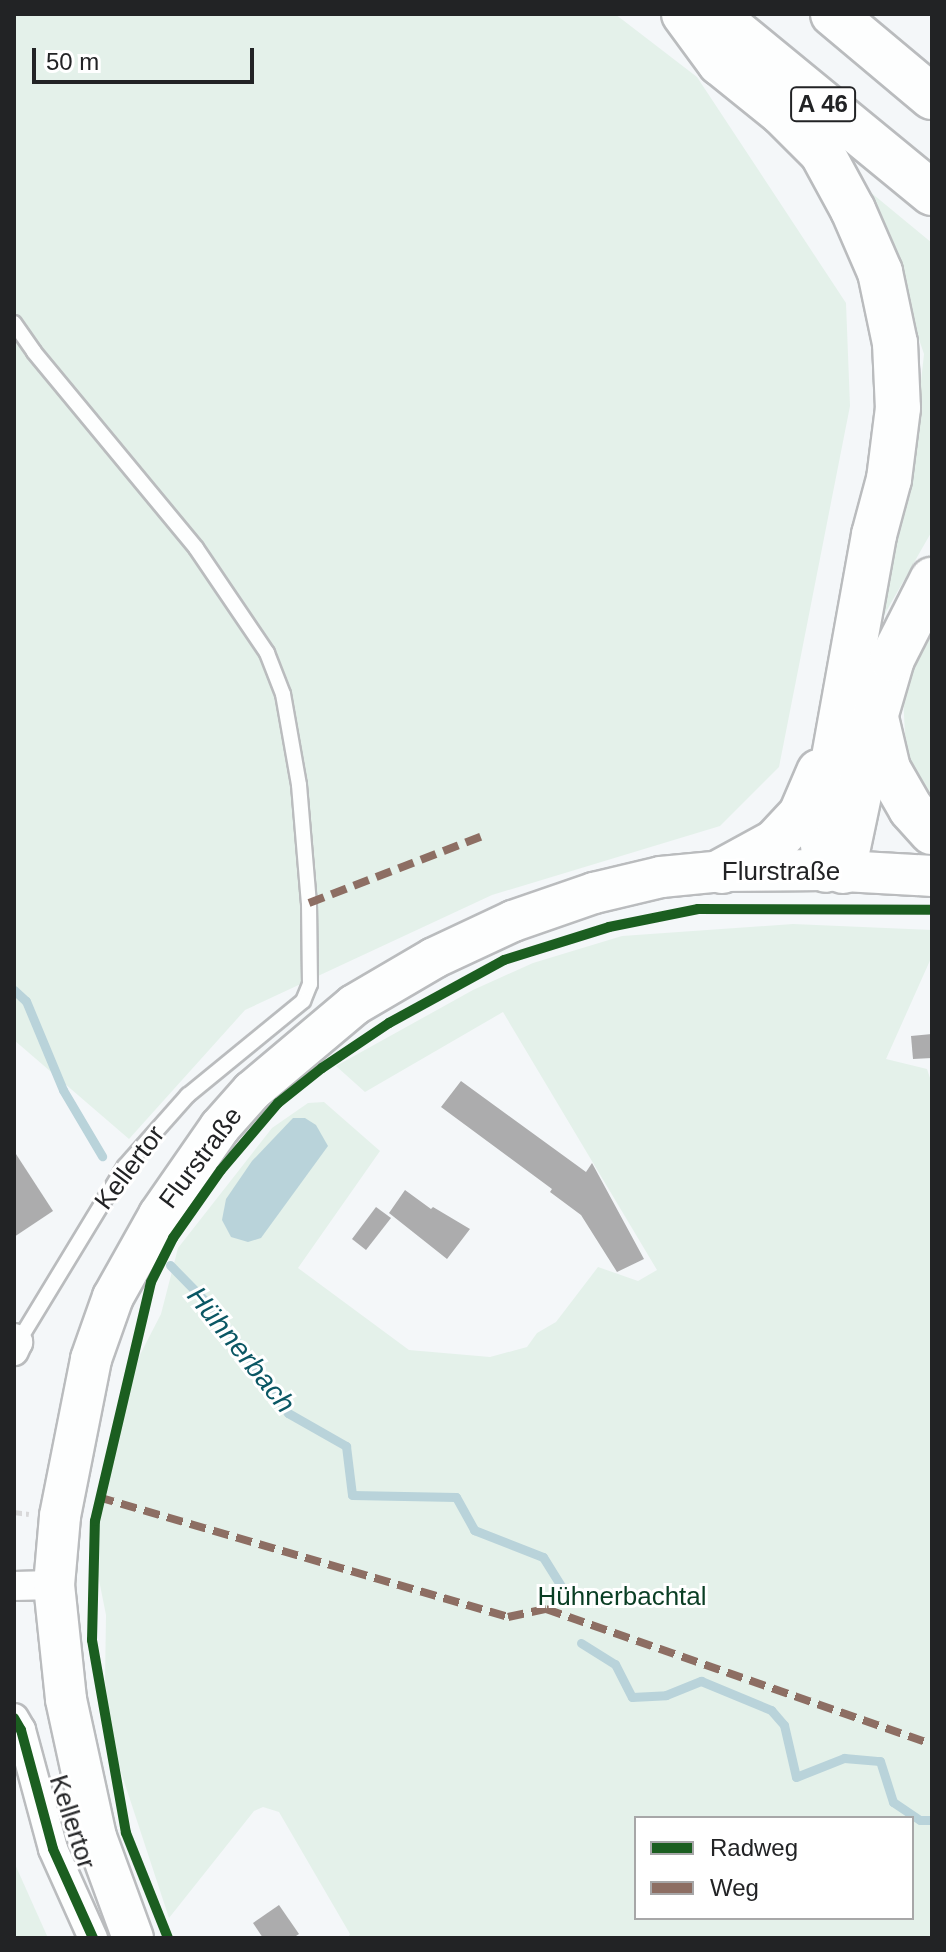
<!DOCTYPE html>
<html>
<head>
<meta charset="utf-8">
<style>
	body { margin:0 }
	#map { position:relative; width:946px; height:1952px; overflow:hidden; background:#f4f7f9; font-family:Helvetica,sans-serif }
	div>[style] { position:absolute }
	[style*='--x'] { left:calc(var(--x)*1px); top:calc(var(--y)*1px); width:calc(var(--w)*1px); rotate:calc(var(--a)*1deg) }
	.green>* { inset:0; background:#e4f1ea }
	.water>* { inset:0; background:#b9d3da }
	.stream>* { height:9px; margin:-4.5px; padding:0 4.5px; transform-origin:4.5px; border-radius:4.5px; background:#b9d3da }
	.building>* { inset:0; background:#acacad }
	.path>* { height:5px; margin-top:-2.5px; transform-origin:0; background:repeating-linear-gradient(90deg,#d8d8d9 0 8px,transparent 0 12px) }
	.roads { filter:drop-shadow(2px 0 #babcbe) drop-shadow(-2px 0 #babcbe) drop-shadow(0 2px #babcbe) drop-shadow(0 -2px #babcbe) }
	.lane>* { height:14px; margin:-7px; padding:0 7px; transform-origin:7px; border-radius:7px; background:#fdfefe }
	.street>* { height:28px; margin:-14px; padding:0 14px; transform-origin:14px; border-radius:14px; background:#fdfefe }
	.secondary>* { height:40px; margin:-20px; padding:0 20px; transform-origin:20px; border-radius:20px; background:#fdfefe }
	.highway>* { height:44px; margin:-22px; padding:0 22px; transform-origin:22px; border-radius:22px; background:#fdfefe }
	.quiet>* { height:8px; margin-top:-4px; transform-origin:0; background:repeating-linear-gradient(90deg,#8d6e63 0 16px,transparent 0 24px) }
	.cycleway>* { height:10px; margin:-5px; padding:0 5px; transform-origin:5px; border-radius:5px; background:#1b5e20 }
	span { translate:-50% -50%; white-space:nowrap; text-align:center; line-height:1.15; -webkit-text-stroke:6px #fff; paint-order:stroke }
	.shield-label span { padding:2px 6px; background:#fff; border:2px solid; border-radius:6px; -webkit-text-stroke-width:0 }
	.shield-label { font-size:24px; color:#222325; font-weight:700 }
	.street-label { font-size:26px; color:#222325 }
	.park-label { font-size:26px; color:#0a3e24 }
	.water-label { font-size:28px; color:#0a5764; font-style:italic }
	.frame { position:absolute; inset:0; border:16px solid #222325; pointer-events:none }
	.legend { position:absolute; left:634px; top:1816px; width:280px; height:104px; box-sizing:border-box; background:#fff; border:2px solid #a7a7a8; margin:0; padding:10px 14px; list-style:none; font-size:24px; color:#222325 }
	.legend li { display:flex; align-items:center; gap:16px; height:40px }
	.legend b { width:40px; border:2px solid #a7a7a8 }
	.scale { position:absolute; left:32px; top:48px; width:222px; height:36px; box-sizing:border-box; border:4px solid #222325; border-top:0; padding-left:10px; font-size:24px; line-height:28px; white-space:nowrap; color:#222325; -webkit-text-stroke:6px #fff; paint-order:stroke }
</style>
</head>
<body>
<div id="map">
	<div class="green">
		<div style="clip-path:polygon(14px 14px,615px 14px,697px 77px,846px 303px,850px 406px,779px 767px,720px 826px,492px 895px,245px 1010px,129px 1139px,14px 1040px)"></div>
		<div style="clip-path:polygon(869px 191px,932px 243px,932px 531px,879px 624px,911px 473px,924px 354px)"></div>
		<div style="clip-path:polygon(932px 632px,932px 804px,907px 774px,902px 675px)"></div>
		<div style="clip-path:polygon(evenodd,793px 924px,932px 930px,932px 956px,886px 1059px,927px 1069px,932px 1084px,932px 1938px,348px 1938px,350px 1934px,279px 1812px,263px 1807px,254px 1811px,169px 1918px,115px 1754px,105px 1681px,106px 1615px,92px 1545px,103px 1471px,128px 1378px,161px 1314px,178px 1248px,272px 1128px,308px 1103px,324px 1102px,380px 1151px,298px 1268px,409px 1350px,490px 1357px,527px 1347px,537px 1333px,556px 1322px,598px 1267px,638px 1281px,657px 1270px,503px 1012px,365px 1092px,336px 1066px,473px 990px,533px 963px,622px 936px,793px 924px,636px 1818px,912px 1818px,912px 1918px,636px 1918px,636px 1818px)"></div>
		<div style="clip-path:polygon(14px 1862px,48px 1938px,14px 1938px)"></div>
	</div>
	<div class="water">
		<div style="clip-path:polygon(293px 1118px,305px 1118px,316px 1125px,328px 1146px,261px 1238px,248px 1242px,231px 1237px,222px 1220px,226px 1199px,252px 1161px)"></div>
	</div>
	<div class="stream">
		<div style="--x:14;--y:990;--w:16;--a:43"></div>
		<div style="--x:26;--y:1001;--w:96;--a:67.4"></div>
		<div style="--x:63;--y:1090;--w:77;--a:59.4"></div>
		<div style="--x:170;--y:1265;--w:63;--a:45.6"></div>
		<div style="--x:214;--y:1310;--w:127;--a:54.3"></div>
		<div style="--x:288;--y:1413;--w:67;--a:29.6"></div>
		<div style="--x:346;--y:1446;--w:49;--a:83"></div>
		<div style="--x:352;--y:1495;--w:104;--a:1.1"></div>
		<div style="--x:456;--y:1497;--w:38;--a:61"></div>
		<div style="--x:474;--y:1530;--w:74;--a:21.4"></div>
		<div style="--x:543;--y:1557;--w:36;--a:58"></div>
		<div style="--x:581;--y:1643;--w:40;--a:32"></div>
		<div style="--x:615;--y:1664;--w:37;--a:63"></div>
		<div style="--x:632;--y:1697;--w:34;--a:-3"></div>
		<div style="--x:666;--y:1695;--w:38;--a:-22"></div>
		<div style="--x:701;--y:1681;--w:76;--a:22.5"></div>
		<div style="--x:771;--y:1710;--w:20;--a:49"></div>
		<div style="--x:784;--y:1725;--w:53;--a:77"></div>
		<div style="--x:796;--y:1777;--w:52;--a:-21.6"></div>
		<div style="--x:844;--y:1758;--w:36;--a:5"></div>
		<div style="--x:880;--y:1761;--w:43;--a:72.4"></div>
		<div style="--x:893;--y:1802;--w:32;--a:34"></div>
		<div style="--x:920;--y:1820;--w:12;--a:0"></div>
	</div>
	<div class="building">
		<div style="clip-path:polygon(932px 1034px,932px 1058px,913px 1059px,911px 1036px)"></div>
		<div style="clip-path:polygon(461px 1081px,586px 1172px,592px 1163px,644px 1259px,617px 1272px,581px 1215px,550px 1192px,552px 1189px,441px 1107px)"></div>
		<div style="clip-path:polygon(14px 1151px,53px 1211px,14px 1237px)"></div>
		<div style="clip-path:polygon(405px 1190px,431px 1209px,433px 1207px,470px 1229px,447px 1259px,389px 1213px)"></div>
		<div style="clip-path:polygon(376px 1207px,391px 1218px,366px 1250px,352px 1239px)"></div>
		<div style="clip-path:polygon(279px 1905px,299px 1934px,293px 1938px,263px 1938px,253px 1923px)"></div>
	</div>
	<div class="path">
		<div style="--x:14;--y:1512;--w:15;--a:8"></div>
	</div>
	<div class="roads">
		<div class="lane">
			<div style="--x:14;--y:323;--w:35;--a:55"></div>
			<div style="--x:34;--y:352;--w:254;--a:50.4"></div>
			<div style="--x:196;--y:548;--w:127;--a:55.9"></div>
			<div style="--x:267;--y:653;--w:44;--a:68.7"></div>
			<div style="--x:283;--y:694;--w:92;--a:80"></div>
			<div style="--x:299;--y:785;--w:118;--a:85.2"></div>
			<div style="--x:309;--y:903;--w:81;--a:89.3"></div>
			<div style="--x:310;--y:984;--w:18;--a:112"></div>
			<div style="--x:303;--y:1001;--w:149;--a:140.7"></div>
			<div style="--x:188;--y:1095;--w:95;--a:131.6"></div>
			<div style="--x:125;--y:1166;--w:206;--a:121.3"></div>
		</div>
		<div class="street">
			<div style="--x:14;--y:1338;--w:6;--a:45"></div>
			<div style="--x:18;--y:1342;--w:10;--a:114"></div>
			<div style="--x:14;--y:1586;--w:40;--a:-1.4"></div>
			<div style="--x:14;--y:1718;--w:14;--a:60"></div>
			<div style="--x:21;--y:1730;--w:123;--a:74.9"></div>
			<div style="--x:53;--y:1849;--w:98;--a:65.8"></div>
		</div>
		<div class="secondary">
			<div style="--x:133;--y:1938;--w:108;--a:-110.1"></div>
			<div style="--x:96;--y:1837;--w:141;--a:-102.3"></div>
			<div style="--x:66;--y:1699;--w:115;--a:-96"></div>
			<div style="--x:54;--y:1585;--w:69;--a:-85"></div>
			<div style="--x:60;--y:1516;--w:160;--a:-78.8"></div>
			<div style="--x:91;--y:1359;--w:66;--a:-70.5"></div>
			<div style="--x:113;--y:1297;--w:94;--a:-60.7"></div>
			<div style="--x:159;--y:1215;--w:107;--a:-55.3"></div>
			<div style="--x:220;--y:1127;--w:48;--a:-48.4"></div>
			<div style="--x:252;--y:1091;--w:133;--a:-40.1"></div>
			<div style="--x:354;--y:1005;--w:93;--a:-30.4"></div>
			<div style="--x:434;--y:958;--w:87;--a:-25.1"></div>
			<div style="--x:513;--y:921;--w:86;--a:-19.1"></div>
			<div style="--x:594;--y:893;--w:69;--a:-13.4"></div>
			<div style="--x:661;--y:877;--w:61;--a:-5.6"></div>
			<div style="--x:722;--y:871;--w:104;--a:-0.6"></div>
			<div style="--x:826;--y:870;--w:106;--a:3.2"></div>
		</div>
		<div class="highway">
			<div style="--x:684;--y:14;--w:61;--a:53.7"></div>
			<div style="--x:720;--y:63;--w:80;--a:38.9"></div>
			<div style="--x:782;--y:113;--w:57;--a:45"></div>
			<div style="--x:822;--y:153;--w:65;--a:61.5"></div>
			<div style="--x:853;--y:210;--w:68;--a:66.5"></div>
			<div style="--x:880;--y:272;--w:73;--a:78.1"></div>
			<div style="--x:895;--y:343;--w:65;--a:87.4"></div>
			<div style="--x:898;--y:408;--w:72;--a:97.2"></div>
			<div style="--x:889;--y:479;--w:58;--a:105"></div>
			<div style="--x:874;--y:535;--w:299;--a:100.2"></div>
			<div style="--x:821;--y:829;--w:41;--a:83"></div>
			<div style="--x:714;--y:14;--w:282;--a:39.4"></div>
			<div style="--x:833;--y:14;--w:129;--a:40"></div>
			<div style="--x:877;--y:722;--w:48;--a:76.8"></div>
			<div style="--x:888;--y:769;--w:46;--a:60.1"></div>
			<div style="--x:911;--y:809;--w:31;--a:48"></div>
			<div style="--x:722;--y:871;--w:60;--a:-28.7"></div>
			<div style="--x:775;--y:842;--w:38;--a:-47"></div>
			<div style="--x:801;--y:814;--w:46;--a:-66.8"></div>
			<div style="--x:843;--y:871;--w:160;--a:-78.1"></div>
			<div style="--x:876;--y:714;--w:57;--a:-73.8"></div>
			<div style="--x:892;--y:659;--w:89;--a:-63.1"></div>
		</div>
	</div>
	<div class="quiet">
		<div style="--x:309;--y:903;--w:186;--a:-21.1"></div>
		<div style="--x:98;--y:1497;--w:427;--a:16.3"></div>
		<div style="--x:508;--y:1617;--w:39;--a:-12"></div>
		<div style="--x:546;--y:1609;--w:409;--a:19.3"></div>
	</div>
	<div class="cycleway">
		<div style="--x:14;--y:1718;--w:14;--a:60"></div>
		<div style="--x:21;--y:1730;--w:123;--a:74.9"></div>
		<div style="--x:53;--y:1849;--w:98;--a:65.8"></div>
		<div style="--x:168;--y:1938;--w:113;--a:-111.8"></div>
		<div style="--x:126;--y:1833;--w:196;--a:-100"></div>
		<div style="--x:92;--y:1640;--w:119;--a:-88.6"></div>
		<div style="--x:95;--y:1521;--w:245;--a:-76.8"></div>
		<div style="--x:151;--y:1282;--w:49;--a:-63.4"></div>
		<div style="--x:173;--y:1238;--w:83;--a:-54.8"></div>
		<div style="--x:221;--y:1170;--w:88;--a:-49.6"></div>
		<div style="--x:278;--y:1103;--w:56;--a:-38.5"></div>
		<div style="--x:322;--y:1068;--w:81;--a:-33.9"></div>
		<div style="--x:389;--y:1023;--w:131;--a:-28.7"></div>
		<div style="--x:504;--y:960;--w:110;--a:-17.4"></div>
		<div style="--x:609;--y:927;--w:91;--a:-11.4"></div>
		<div style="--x:698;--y:909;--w:234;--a:0.2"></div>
	</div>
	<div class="shield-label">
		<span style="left:823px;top:104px">A 46</span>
	</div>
	<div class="street-label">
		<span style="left:781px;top:872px">Flurstraße</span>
		<span style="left:201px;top:1158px;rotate:-53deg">Flurstraße</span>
		<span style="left:130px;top:1168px;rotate:-53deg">Kellertor</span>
		<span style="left:72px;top:1822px;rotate:72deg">Kellertor</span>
	</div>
	<div class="park-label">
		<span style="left:622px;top:1597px">Hühnerbachtal</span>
	</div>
	<div class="water-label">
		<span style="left:241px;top:1350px;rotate:51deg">Hühnerbach</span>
	</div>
	<div class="frame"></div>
	<ul class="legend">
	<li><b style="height:10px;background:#1b5e20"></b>Radweg</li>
	<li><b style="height:10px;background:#8d6e63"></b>Weg</li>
	</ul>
	<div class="scale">50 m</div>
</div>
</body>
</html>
